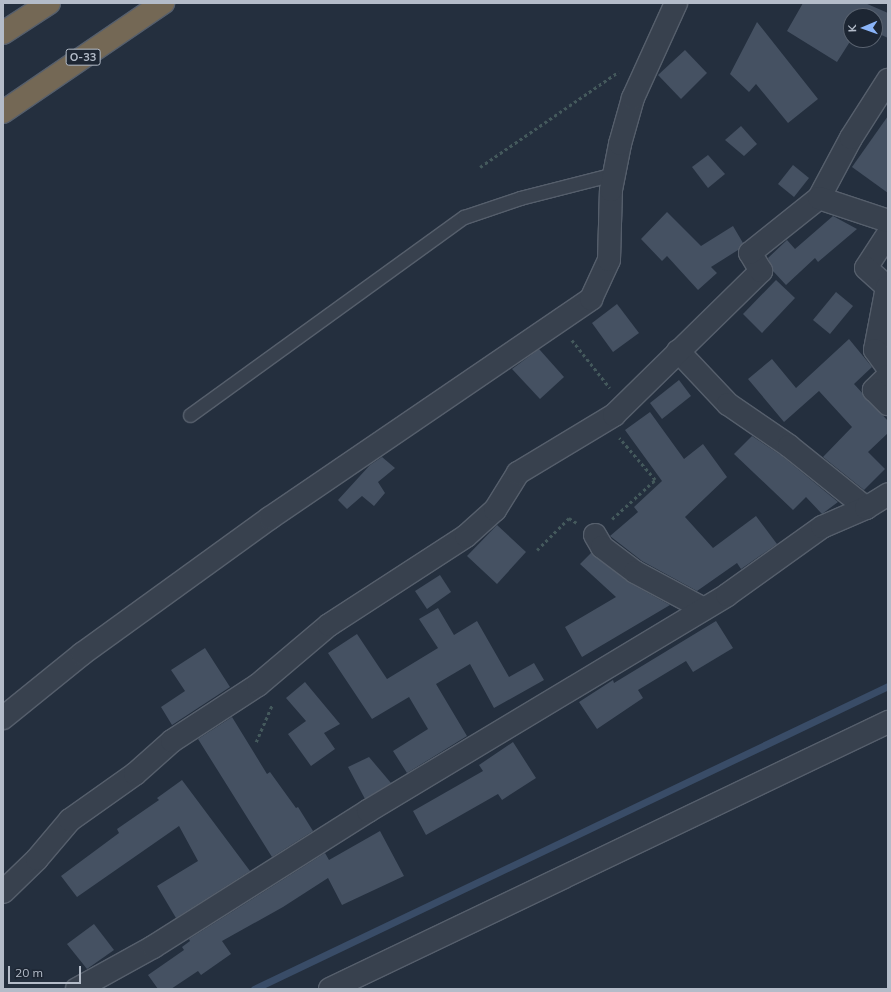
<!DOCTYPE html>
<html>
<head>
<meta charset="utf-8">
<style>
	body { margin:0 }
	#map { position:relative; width:891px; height:992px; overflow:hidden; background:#242f3e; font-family:Mulish,sans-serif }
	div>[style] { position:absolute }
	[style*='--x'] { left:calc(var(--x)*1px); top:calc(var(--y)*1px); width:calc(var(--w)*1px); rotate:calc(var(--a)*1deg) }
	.stream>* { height:7px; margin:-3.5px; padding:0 3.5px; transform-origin:3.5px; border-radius:3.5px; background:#394c67 }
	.building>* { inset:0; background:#455162 }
	.path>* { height:2.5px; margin-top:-1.25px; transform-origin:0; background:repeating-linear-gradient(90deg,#44595c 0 3px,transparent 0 6px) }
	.roads { filter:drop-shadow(1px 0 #565f6c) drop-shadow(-1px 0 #565f6c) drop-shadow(0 1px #565f6c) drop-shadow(0 -1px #565f6c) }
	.service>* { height:13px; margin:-6.5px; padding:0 6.5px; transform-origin:6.5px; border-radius:6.5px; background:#38414e }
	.minor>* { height:22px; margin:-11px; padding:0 11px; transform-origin:11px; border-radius:11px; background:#38414e }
	.tertiary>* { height:22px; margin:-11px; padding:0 11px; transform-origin:11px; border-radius:11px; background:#38414e }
	.motorway>* { height:22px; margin:-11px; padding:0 11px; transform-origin:11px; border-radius:11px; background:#746855 }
	span { translate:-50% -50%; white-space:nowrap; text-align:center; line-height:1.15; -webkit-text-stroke:3px #1d2633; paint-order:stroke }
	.shield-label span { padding:1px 3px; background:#1d2633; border:1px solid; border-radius:3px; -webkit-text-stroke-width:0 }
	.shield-label { font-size:11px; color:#b4bcc9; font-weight:700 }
	.frame { position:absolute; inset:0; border:4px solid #b4bcc9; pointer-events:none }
	.north { position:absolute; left:843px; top:8px; width:40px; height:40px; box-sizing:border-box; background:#1d2633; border:1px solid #59626f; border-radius:50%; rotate:268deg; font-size:11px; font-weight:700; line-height:16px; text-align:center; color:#b4bcc9 }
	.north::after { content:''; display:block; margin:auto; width:14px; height:18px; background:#8ab4f8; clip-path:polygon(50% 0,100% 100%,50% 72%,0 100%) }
	.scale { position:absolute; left:8px; top:966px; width:73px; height:18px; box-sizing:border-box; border:2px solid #b4bcc9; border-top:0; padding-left:5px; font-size:12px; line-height:14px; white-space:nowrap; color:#b4bcc9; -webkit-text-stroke:3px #1d2633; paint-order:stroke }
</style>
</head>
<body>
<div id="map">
	<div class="stream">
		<div style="--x:254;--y:989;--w:703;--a:-25.54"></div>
	</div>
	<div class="building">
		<div style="clip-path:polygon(803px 3px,865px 3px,888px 13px,888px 38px,875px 32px,875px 16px,851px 16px,851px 40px,837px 62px,787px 31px)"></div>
		<div style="clip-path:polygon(757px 22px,818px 99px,788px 123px,756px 84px,749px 92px,730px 74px)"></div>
		<div style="clip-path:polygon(685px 50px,707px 73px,681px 99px,658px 75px)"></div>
		<div style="clip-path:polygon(888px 116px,888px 193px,852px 167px)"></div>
		<div style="clip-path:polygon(741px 126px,757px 144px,744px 156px,725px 140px)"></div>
		<div style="clip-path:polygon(708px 155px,725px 174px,708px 188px,692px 167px)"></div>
		<div style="clip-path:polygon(793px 165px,809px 178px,794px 197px,778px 184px)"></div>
		<div style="clip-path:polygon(667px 212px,701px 246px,733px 226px,743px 243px,738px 250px,711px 267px,717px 273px,698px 290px,667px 256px,662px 261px,641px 239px)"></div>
		<div style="clip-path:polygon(833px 216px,857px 229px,818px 262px,815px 258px,786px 285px,773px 271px,768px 258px,787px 240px,795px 249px)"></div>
		<div style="clip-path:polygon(776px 280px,795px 298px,762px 333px,743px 314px)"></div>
		<div style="clip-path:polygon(836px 292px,853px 306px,830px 334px,813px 320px)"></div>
		<div style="clip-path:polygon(617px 304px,639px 333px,613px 352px,592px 323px)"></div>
		<div style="clip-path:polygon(849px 339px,872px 367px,854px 384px,888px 421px,888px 433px,868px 452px,885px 469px,864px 490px,823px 457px,852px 427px,819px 391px,784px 422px,748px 379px,772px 359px,796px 388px)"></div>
		<div style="clip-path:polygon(539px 349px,564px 377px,540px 399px,512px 369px)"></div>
		<div style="clip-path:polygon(679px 380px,691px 396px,662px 419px,650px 403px)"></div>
		<div style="clip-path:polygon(650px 412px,684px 459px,703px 444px,727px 477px,685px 517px,713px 548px,756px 516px,777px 544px,741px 569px,737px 563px,697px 591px,642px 561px,610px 536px,638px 512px,634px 507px,662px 481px,625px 430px)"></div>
		<div style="clip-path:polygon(752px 436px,782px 456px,838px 502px,822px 514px,806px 497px,793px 510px,734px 454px)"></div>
		<div style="clip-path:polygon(382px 457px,395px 468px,378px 482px,385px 493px,374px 506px,362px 496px,347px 509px,338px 500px,370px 465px)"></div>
		<div style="clip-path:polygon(497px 525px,526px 552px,497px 584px,467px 556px)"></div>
		<div style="clip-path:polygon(591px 553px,628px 582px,670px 605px,582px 657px,565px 627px,616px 597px,580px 564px)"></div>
		<div style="clip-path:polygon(440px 575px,451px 592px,427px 609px,415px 591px)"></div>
		<div style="clip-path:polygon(438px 608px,454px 635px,477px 621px,509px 677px,534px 663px,544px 680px,494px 708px,470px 664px,436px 684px,467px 736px,407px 773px,393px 751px,428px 729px,409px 697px,372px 719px,328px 653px,357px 634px,387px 679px,438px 648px,419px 619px)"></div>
		<div style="clip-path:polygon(716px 621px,733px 648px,693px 672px,686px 661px,638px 690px,643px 698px,597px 729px,579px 702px,613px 680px,614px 683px)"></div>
		<div style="clip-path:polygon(205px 648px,230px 687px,172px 725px,161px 707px,185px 691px,171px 670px)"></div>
		<div style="clip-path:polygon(305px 682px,340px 724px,324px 733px,335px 749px,311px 766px,288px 734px,306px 721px,286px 698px)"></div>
		<div style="clip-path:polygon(232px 717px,267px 774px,270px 772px,296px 808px,298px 807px,313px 831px,272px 857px,198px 739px)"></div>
		<div style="clip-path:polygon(513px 742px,536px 778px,502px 800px,498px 794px,426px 835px,413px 811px,483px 771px,479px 765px)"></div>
		<div style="clip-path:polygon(369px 757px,391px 783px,365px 799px,348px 767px)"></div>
		<div style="clip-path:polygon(182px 780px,250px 871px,176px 918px,157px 886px,198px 861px,179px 826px,77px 897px,61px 876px,119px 833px,117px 829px,159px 800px,157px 798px)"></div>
		<div style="clip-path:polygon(380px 831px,404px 876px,342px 905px,328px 878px,283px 907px,222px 941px,231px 954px,201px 975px,198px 971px,171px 989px,158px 989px,148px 975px,184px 950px,182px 947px,190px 941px,189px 939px,325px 853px,329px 860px)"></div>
		<div style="clip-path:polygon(94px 924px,114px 950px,87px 969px,67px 944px)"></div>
	</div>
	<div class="path">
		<div style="--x:480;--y:167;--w:168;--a:-34.5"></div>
		<div style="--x:572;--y:340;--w:61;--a:51.6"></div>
		<div style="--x:612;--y:519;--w:58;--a:-42.2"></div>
		<div style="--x:655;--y:480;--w:55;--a:-130.6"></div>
		<div style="--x:537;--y:550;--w:45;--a:-45"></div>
		<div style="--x:569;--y:518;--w:9;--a:32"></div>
		<div style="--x:256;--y:742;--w:40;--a:-66.6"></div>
	</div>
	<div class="roads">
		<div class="service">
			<div style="--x:190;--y:415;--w:338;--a:-35.9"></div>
			<div style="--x:464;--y:217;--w:59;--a:-18.7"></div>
			<div style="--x:520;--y:198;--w:97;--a:-14.3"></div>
		</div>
		<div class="minor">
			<div style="--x:819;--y:198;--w:68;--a:-61.9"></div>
			<div style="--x:851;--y:138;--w:69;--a:-57.5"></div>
			<div style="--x:888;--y:234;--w:40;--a:122.9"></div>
			<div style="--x:866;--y:268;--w:28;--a:42"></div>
			<div style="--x:887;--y:287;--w:64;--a:100.8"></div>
			<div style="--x:875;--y:350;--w:22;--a:54"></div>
			<div style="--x:678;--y:351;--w:73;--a:46.7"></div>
			<div style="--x:728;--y:404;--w:74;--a:34.5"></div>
			<div style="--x:789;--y:446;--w:99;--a:38.8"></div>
			<div style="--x:888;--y:376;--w:20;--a:135"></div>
			<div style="--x:874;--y:390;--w:20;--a:45"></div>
			<div style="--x:595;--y:535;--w:14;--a:60"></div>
			<div style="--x:602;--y:547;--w:41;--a:37.1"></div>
			<div style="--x:635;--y:572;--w:78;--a:28.2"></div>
			<div style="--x:3;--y:718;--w:102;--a:-39"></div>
			<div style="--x:82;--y:654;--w:232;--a:-35.9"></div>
			<div style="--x:270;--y:518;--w:389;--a:-34.3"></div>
			<div style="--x:591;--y:299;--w:43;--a:-65.2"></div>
			<div style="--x:609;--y:260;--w:70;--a:-88.4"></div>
			<div style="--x:611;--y:190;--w:47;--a:-78.9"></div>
			<div style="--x:620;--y:144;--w:48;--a:-74.2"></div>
			<div style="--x:633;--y:98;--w:104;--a:-65.6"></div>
			<div style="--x:3;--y:892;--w:47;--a:-44.1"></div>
			<div style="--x:37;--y:859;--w:51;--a:-49.8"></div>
			<div style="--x:70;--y:820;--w:80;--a:-35.3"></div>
			<div style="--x:135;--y:774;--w:50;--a:-41.7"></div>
			<div style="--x:172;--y:741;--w:103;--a:-33.1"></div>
			<div style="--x:258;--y:685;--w:93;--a:-40.2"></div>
			<div style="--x:329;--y:625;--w:163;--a:-33"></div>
			<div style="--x:466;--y:536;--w:39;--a:-42"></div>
			<div style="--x:495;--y:510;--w:44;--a:-58.1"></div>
			<div style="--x:518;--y:473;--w:112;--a:-31.1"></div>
			<div style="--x:614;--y:415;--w:206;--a:-44.4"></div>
			<div style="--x:761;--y:271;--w:21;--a:-121"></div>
			<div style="--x:750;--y:253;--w:88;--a:-38.6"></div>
			<div style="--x:819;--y:198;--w:73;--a:18.4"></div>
			<div style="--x:77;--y:989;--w:87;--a:-28.9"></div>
			<div style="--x:153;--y:947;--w:254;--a:-32.3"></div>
			<div style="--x:368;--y:811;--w:419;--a:-31"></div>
			<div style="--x:727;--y:595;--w:117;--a:-35.6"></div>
			<div style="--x:822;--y:527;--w:48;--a:-23.4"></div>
			<div style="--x:866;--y:508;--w:26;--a:-32"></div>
		</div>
		<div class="tertiary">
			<div style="--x:330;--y:989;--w:619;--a:-25.57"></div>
		</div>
		<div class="motorway">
			<div style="--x:3;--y:33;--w:55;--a:-33.1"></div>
			<div style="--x:3;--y:112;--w:194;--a:-34.3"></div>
		</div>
	</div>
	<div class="shield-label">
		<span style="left:83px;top:57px">O-33</span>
	</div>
	<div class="frame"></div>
	<div class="north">K</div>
	<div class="scale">20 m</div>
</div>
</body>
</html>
